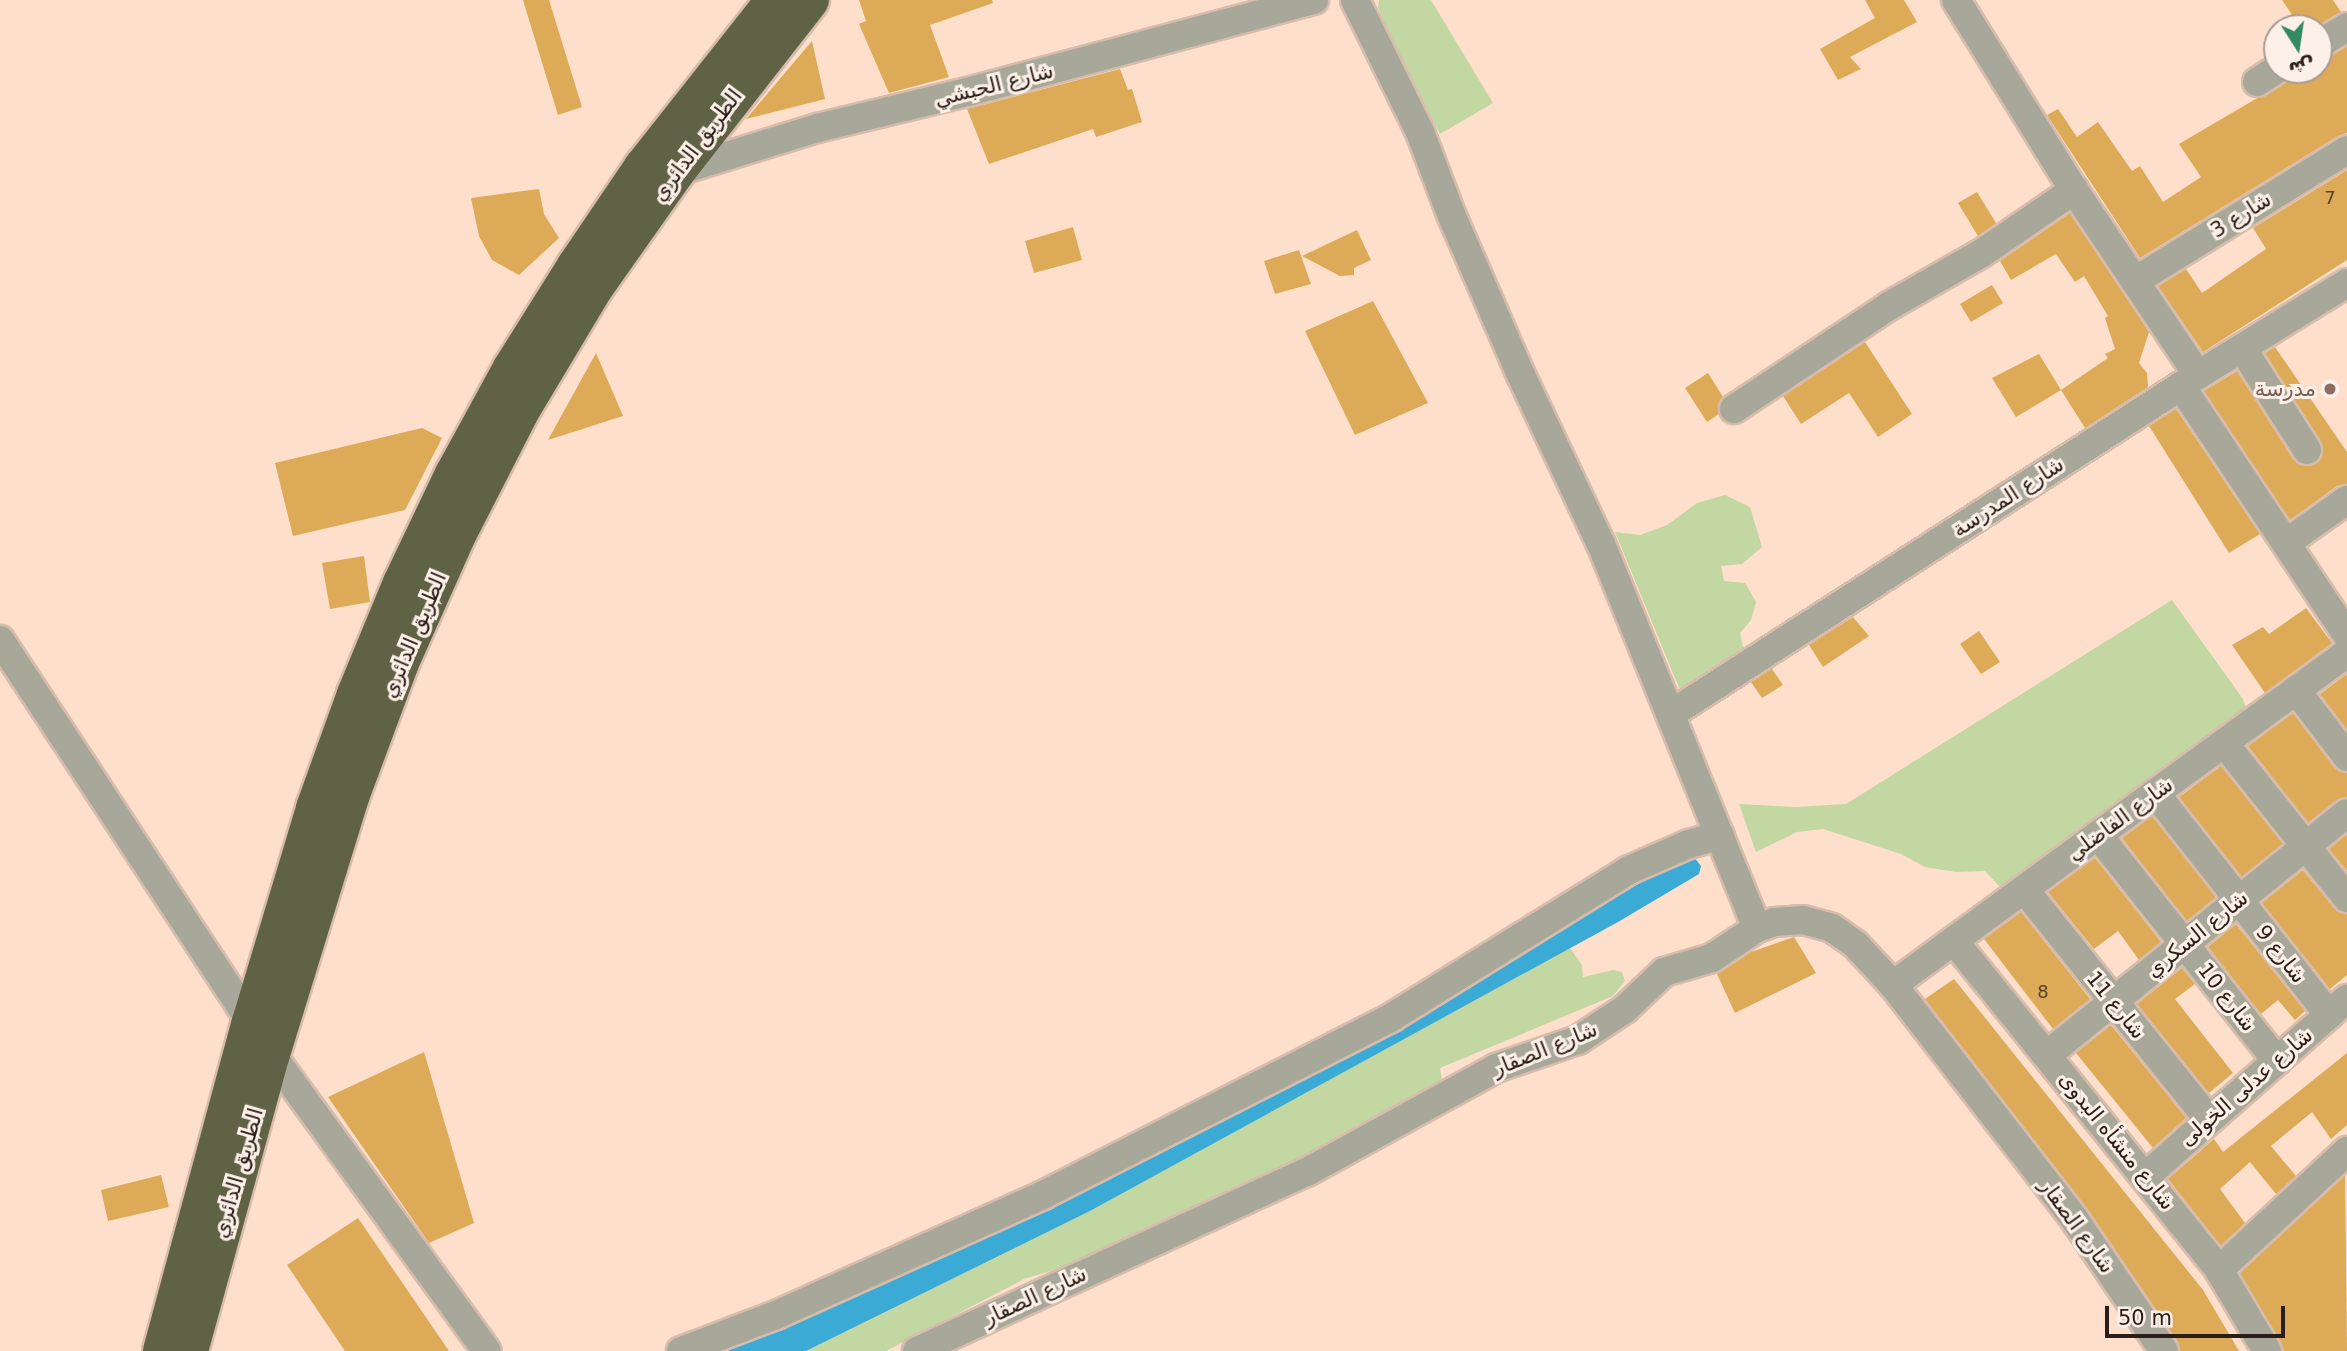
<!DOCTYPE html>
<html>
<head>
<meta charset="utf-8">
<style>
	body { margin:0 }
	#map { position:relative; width:2347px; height:1351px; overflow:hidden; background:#fedfcb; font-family:"DejaVu Sans","Noto Sans Arabic",sans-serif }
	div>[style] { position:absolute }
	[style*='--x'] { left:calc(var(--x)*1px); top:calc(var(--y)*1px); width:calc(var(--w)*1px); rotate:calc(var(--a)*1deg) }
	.green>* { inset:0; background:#c2d7a2 }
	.water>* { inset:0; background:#3babd6 }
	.building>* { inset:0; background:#ddaa57 }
	.roads { filter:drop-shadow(2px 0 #d8bcab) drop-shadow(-2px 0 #d8bcab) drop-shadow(0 2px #d8bcab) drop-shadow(0 -2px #d8bcab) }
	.minor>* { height:28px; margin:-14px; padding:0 14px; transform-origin:14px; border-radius:14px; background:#a7a89a }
	.highway>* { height:38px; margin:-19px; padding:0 19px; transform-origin:19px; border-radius:19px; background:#606245 }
	.dots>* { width:19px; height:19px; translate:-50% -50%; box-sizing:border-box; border:4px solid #fdf0e8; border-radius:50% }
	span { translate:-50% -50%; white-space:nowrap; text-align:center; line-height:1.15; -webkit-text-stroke:6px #fdf0e8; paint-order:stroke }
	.number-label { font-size:18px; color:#574228 }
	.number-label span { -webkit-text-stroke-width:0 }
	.street-label { font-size:21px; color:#2a1f18 }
	.education-label { font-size:21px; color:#785e54 }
	.right { translate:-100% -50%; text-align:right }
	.north { position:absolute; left:2263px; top:14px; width:70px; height:70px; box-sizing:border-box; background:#fdf0e8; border:2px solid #a99c95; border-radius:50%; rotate:168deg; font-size:19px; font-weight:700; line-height:28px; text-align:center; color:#2a1f18 }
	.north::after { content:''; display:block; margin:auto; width:24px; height:32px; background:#318a60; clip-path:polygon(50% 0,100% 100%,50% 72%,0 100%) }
	.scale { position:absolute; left:2105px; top:1306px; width:180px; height:32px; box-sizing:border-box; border:4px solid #2a1f18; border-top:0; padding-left:9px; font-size:21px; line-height:24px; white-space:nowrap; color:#2a1f18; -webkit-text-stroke:5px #fdf0e8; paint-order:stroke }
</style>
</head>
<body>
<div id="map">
	<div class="green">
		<div style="clip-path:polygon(1379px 0,1431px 0,1493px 103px,1440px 134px,1390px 38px,1378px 7px)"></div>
		<div style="clip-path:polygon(1725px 495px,1750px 507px,1762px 547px,1742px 564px,1721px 566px,1724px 581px,1745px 583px,1756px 602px,1751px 620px,1740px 633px,1745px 655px,1682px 695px,1615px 532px,1640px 535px,1667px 525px,1697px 503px)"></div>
		<div style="clip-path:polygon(2172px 600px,2243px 699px,2249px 717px,2001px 888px,1985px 871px,1956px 872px,1925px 867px,1901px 854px,1823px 829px,1797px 832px,1756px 852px,1739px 804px,1795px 807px,1846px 804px)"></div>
		<div style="clip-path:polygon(1570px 948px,1582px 965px,1583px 977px,1613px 970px,1622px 972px,1625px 981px,1613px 996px,1440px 1068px,1442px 1080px,1291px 1164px,1100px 1256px,1024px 1279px,886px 1351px,806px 1351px,1090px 1211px)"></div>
	</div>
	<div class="water">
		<div style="clip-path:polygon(1694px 857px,1701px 866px,1699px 874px,1618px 922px,1090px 1211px,806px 1351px,725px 1351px,963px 1243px,1320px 1063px,1679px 861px)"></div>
	</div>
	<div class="building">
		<div style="clip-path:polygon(523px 0,549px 0,582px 107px,558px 115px)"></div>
		<div style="clip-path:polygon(859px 0,992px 0,993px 3px,930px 25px,949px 77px,889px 93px,859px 24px,866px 21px)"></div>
		<div style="clip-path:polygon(1865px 0,1904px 0,1917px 22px,1850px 57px,1861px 69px,1838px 80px,1820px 49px,1875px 18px)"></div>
		<div style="clip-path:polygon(2282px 0,2333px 0,2341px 12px,2313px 28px,2301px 28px)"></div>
		<div style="clip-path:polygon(812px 41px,825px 99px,746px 119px)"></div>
		<div style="clip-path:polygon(2347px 46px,2347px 133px,2338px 136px,2140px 258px,2047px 115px,2058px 109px,2077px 137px,2098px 122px,2132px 171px,2140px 166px,2163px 202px,2201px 177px,2179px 144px,2305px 70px,2319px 70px,2319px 62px)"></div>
		<div style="clip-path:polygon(1120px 69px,1128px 90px,1132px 89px,1142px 122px,1096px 137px,1093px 129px,989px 164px,967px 109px)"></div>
		<div style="clip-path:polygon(2347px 170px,2347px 260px,2203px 352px,2158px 286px,2186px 269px,2202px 293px,2266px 249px,2253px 228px)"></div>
		<div style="clip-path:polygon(539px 189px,544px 214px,559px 238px,519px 275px,492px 260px,479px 236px,471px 198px)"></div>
		<div style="clip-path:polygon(1977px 192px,1996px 223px,1978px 236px,1958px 203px)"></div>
		<div style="clip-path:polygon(2070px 213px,2149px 332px,2139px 363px,2147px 373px,2148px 387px,2085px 428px,2061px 390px,2108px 358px,2105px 354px,2115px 349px,2105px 318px,2108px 316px,2084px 276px,2075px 282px,2056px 254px,2011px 280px,2000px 261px)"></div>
		<div style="clip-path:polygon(1073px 227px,1082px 260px,1034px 273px,1025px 241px)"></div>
		<div style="clip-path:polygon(1357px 230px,1371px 260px,1354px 268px,1354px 275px,1340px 276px,1302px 256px)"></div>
		<div style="clip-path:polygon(1299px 250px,1311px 284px,1275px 294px,1264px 261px)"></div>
		<div style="clip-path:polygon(1992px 285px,2003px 303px,1971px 322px,1960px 304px)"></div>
		<div style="clip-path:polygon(1373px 301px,1428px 403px,1355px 435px,1305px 331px)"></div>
		<div style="clip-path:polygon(1865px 342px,1912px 414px,1878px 437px,1849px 393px,1801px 424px,1783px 396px)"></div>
		<div style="clip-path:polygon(2275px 347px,2347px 452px,2347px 484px,2337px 486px,2290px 520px,2204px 391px,2237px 371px,2293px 459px,2300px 465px,2315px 464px,2322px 457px,2321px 442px,2265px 353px)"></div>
		<div style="clip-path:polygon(596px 353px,623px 416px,548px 440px)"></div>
		<div style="clip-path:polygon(2039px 354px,2061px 390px,2016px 417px,1992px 378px)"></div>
		<div style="clip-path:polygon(1708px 373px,1723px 397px,1719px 402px,1719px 414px,1707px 422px,1685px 388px)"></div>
		<div style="clip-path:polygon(2176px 409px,2260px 534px,2229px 553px,2149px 426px)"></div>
		<div style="clip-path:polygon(422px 428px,442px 438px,405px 510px,293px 536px,275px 463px)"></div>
		<div style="clip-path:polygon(364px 556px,370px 602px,330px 609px,322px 563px)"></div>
		<div style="clip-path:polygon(2306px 608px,2332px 643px,2265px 693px,2232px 645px,2263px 627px,2269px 634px)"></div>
		<div style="clip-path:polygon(1853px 617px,1869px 636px,1823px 667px,1809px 645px)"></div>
		<div style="clip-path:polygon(1979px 631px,2000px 662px,1981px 674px,1960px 644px)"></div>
		<div style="clip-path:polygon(1772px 669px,1783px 685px,1762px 698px,1751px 682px)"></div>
		<div style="clip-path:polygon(2347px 674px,2347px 730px,2320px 694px)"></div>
		<div style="clip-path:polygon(2293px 713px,2334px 767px,2347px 773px,2347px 797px,2337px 800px,2308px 823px,2248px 746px)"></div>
		<div style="clip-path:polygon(2221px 766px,2283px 844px,2242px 877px,2179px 797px)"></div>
		<div style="clip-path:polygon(2152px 816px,2216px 897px,2187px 921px,2122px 838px)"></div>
		<div style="clip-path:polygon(2347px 834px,2347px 871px,2329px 849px)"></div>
		<div style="clip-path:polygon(2095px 858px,2161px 942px,2139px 960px,2118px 931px,2094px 949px,2048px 892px)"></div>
		<div style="clip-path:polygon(2303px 870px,2334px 908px,2347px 914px,2347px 975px,2330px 989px,2262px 903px)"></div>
		<div style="clip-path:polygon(2021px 912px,2090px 999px,2053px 1029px,1984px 939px)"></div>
		<div style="clip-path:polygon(2236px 924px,2305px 1011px,2295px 1020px,2278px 1000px,2261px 1014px,2208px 947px)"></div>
		<div style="clip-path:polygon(1794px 937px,1816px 973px,1735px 1013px,1717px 974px,1751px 952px)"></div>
		<div style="clip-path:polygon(2182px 968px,2195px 984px,2175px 999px,2233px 1073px,2209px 1093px,2137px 1004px)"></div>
		<div style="clip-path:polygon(1954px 979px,2203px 1290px,2239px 1351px,2180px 1351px,2178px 1342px,2089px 1211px,1925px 999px)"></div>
		<div style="clip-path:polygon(2111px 1025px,2186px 1118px,2153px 1148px,2076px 1053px)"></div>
		<div style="clip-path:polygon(424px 1052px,474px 1223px,429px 1243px,328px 1097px)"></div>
		<div style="clip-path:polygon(2347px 1053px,2347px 1125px,2331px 1139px,2312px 1112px,2271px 1146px,2296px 1176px,2276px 1194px,2250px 1162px,2220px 1189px,2245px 1223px,2221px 1246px,2168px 1179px,2214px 1139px,2223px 1152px)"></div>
		<div style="clip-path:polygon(161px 1175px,169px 1207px,108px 1221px,101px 1190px)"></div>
		<div style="clip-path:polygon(2345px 1175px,2347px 1351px,2284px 1351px,2240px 1273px)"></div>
		<div style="clip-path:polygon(358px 1218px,449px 1351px,345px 1351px,287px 1265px)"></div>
	</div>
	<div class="roads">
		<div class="minor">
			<div style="--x:1355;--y:0;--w:147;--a:63.8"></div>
			<div style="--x:1420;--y:132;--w:88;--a:69.3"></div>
			<div style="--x:1451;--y:214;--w:173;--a:66.5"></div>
			<div style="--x:1520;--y:373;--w:189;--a:64.7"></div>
			<div style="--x:1601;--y:544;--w:414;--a:67.9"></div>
			<div style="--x:1956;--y:0;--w:224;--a:58.2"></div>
			<div style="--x:2074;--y:190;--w:223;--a:56.2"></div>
			<div style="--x:2319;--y:44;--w:33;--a:-31"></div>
			<div style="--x:2257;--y:82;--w:24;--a:-33"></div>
			<div style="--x:675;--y:172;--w:149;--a:-17.2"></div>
			<div style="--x:817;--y:128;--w:158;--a:-13.5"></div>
			<div style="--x:971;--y:91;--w:355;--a:-14.9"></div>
			<div style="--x:2135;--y:281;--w:249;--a:-31.7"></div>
			<div style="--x:2242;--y:348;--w:121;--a:57.5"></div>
			<div style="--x:2181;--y:386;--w:299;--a:56.3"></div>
			<div style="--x:1734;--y:409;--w:186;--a:-33.6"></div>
			<div style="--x:1889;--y:306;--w:107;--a:-29.7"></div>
			<div style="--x:1982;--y:253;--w:112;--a:-34.4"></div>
			<div style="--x:2286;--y:543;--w:75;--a:-35.2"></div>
			<div style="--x:0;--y:640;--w:457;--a:56.7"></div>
			<div style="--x:2296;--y:690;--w:84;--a:52.7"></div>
			<div style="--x:1671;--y:714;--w:627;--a:-32.75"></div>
			<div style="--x:2198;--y:375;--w:175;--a:-31.7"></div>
			<div style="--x:2224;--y:743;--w:198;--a:51.6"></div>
			<div style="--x:2155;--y:793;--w:282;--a:51.9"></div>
			<div style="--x:2098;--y:835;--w:288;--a:51.6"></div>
			<div style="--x:2024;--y:889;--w:296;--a:51.3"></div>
			<div style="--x:1954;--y:941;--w:422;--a:51.1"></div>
			<div style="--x:2219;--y:1270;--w:94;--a:59.3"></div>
			<div style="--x:1893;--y:985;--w:562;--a:-36.18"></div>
			<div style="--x:271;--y:1054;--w:367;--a:54"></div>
			<div style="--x:2047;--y:1055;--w:385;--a:-38.9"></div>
			<div style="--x:2146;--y:1176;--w:268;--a:-41.4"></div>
			<div style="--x:2219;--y:1270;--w:175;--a:-42.9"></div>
			<div style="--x:681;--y:1351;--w:102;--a:-20.8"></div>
			<div style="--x:776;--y:1315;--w:293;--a:-24.2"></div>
			<div style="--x:1043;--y:1195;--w:392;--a:-27"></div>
			<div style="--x:1392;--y:1017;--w:279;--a:-31.8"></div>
			<div style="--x:1629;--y:870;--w:65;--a:-23.4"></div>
			<div style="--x:1689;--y:844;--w:32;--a:-16"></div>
			<div style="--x:917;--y:1351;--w:429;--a:-24.7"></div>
			<div style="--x:1307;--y:1172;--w:216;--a:-28.8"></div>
			<div style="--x:1496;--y:1068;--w:87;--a:-18.9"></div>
			<div style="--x:1578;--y:1040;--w:56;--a:-33.4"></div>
			<div style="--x:1625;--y:1009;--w:54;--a:-43.5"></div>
			<div style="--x:1664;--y:972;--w:50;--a:-16.3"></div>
			<div style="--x:1712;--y:958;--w:54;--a:-33.7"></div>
			<div style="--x:1757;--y:928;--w:18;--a:-19"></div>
			<div style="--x:1774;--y:922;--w:29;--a:-4"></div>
			<div style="--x:1803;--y:920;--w:30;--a:15"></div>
			<div style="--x:1832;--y:928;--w:29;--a:35"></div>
			<div style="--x:1856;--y:945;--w:54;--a:47.2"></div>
			<div style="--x:1893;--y:985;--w:297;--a:52.2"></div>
			<div style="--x:2075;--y:1220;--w:158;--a:55.8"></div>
		</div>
		<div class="highway">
			<div style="--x:162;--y:1351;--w:341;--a:-74.9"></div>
			<div style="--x:251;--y:1022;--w:223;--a:-73.3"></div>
			<div style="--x:315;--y:808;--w:121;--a:-70.2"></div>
			<div style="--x:356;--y:694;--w:120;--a:-67.5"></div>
			<div style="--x:402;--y:583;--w:121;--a:-64.5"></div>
			<div style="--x:454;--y:474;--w:121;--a:-61.3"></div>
			<div style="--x:512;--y:368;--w:120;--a:-57.9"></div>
			<div style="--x:576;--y:266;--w:120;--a:-55.9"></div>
			<div style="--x:643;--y:167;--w:213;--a:-51.7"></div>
			<div style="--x:189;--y:1351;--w:308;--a:-74.6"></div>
			<div style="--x:271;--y:1054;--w:269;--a:-72.9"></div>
			<div style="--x:350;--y:797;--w:141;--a:-69.6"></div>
			<div style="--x:399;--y:665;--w:142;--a:-66"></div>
			<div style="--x:457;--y:535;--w:140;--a:-62.9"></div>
			<div style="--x:521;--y:410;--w:142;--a:-59.1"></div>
			<div style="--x:594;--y:288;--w:141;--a:-54.8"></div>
			<div style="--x:675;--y:173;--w:219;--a:-52"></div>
		</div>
	</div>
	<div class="dots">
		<div style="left:2330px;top:389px;background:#8d6e63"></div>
	</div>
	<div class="number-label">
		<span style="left:2330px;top:198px">7</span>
		<span style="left:2043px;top:992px">8</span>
	</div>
	<div class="street-label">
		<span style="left:994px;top:85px;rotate:-14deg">شارع الحبشي</span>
		<span style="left:697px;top:145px;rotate:-53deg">الطريق الدائري</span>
		<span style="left:2241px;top:215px;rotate:-32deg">شارع 3</span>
		<span style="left:2008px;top:497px;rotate:-33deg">شارع المدرسة</span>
		<span style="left:414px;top:635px;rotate:-67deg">الطريق الدائري</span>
		<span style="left:2120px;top:819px;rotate:-36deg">شارع الفاضلي</span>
		<span style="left:2197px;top:934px;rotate:-39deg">شارع السكري</span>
		<span style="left:2281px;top:954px;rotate:52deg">شارع 9</span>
		<span style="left:2227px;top:997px;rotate:52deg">شارع 10</span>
		<span style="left:2116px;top:1005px;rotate:51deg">شارع 11</span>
		<span style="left:1545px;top:1049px;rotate:-22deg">شارع الصقار</span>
		<span style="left:2246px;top:1087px;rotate:-41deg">شارع عدلى الخولى</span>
		<span style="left:2117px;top:1141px;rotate:51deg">شارع منشأه البدوى</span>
		<span style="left:238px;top:1173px;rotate:-74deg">الطريق الدائري</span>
		<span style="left:2077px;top:1226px;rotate:54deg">شارع الصقار</span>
		<span style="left:1035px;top:1296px;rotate:-25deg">شارع الصقار</span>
	</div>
	<div class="education-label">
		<span class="right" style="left:2316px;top:389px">مدرسة</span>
	</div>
	<div class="north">ش</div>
	<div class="scale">50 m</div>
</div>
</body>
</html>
